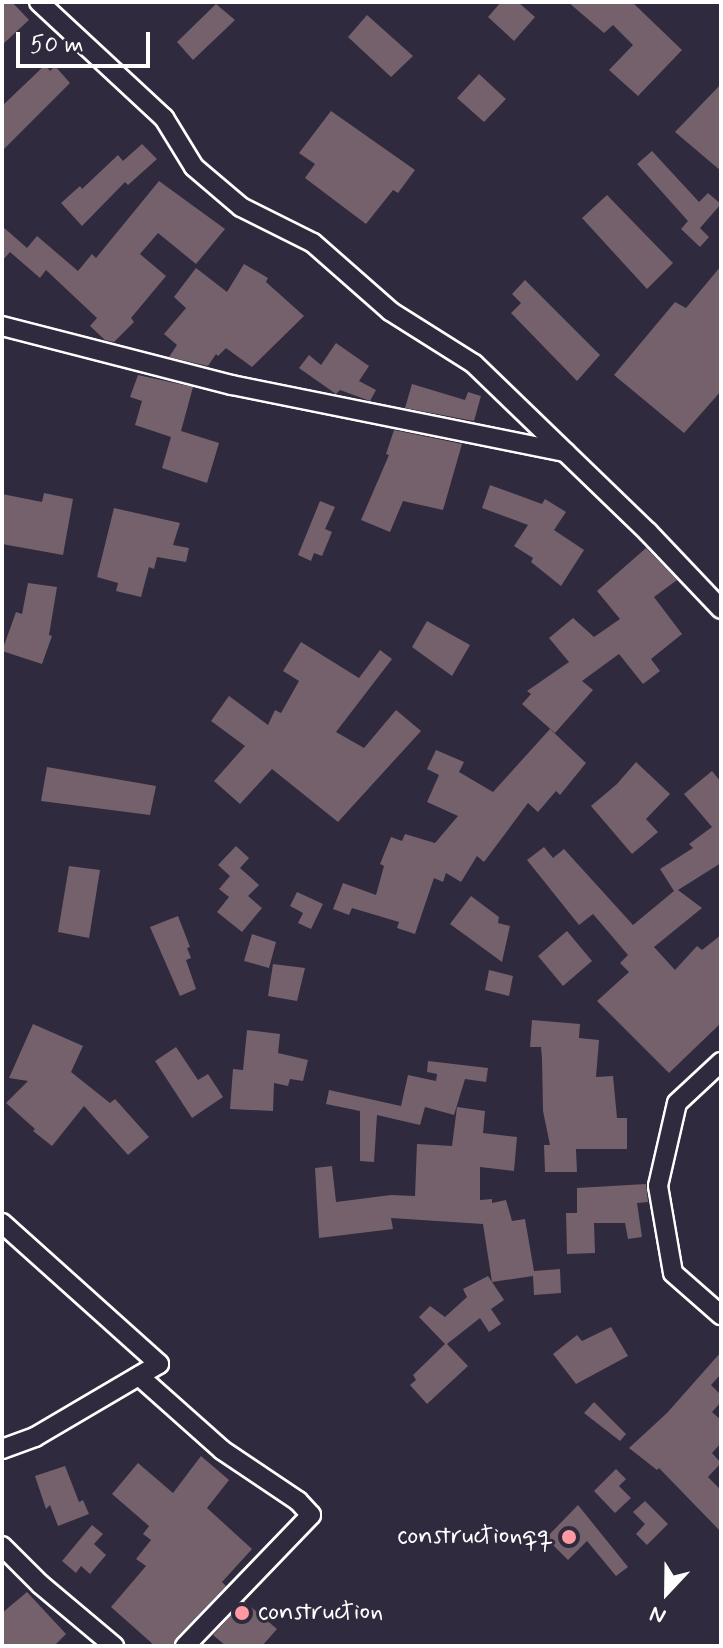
<!DOCTYPE html>
<html>
<head>
<meta charset="utf-8">
<style>
	body { margin:0 }
	#map { position:relative; width:723px; height:1648px; overflow:hidden; background:#2f2a3d; font-family:Mynerve,sans-serif }
	div>[style] { position:absolute }
	[style*='--x'] { left:calc(var(--x)*1px); top:calc(var(--y)*1px); width:calc(var(--w)*1px); rotate:calc(var(--a)*1deg) }
	.building>* { inset:0; background:#75616c }
	.roads { filter:drop-shadow(2px 0 #fff) drop-shadow(-2px 0 #fff) drop-shadow(0 2px #fff) drop-shadow(0 -2px #fff) }
	.minor>* { height:18px; margin:-9px; padding:0 9px; transform-origin:9px; border-radius:9px; background:#2f2a3d }
	.dots>* { width:22px; height:22px; translate:-50% -50%; box-sizing:border-box; border:4px solid #2f2a3d; border-radius:50% }
	span { translate:-50% -50%; white-space:nowrap; text-align:center; line-height:1.15; -webkit-text-stroke:6px #2f2a3d; paint-order:stroke }
	.poi-label { font-size:26px; color:#fff }
	.right { translate:-100% -50%; text-align:right }
	.left { translate:0 -50%; text-align:left }
	.frame { position:absolute; inset:0; border:4px solid #fff; pointer-events:none }
	.north { position:absolute; left:627px; top:1552px; width:80px; height:80px; -webkit-text-stroke:6px #2f2a3d; paint-order:stroke; rotate:202deg; font-size:22px; font-weight:700; line-height:32px; text-align:center; color:#fff }
	.north::after { content:''; display:block; margin:auto; width:28px; height:36px; background:#fff; clip-path:polygon(50% 0,100% 100%,50% 72%,0 100%) }
	.scale { position:absolute; left:16px; top:32px; width:134px; height:36px; box-sizing:border-box; border:4px solid #fff; border-top:0; padding-left:10px; font-size:24px; line-height:28px; white-space:nowrap; color:#fff; -webkit-text-stroke:6px #2f2a3d; paint-order:stroke }
</style>
</head>
<body>
<div id="map">
	<div class="building">
		<div style="clip-path:polygon(2px 2px,12px 2px,29px 20px,2px 45px)"></div>
		<div style="clip-path:polygon(501px 2px,518px 2px,535px 17px,514px 41px,488px 17px)"></div>
		<div style="clip-path:polygon(568px 2px,632px 2px,682px 50px,638px 96px,609px 70px,633px 45px,613px 25px,604px 33px)"></div>
		<div style="clip-path:polygon(216px 4px,235px 20px,193px 60px,177px 42px)"></div>
		<div style="clip-path:polygon(367px 15px,413px 56px,391px 77px,348px 37px)"></div>
		<div style="clip-path:polygon(45px 65px,50px 71px,55px 66px,70px 83px,2px 151px,2px 106px)"></div>
		<div style="clip-path:polygon(479px 74px,506px 99px,484px 122px,457px 98px)"></div>
		<div style="clip-path:polygon(721px 84px,721px 171px,675px 132px)"></div>
		<div style="clip-path:polygon(331px 111px,415px 170px,398px 193px,393px 190px,366px 224px,305px 178px,315px 164px,299px 153px)"></div>
		<div style="clip-path:polygon(142px 144px,157px 159px,128px 185px,125px 182px,82px 226px,61px 203px,80px 186px,82px 189px,118px 155px,123px 161px)"></div>
		<div style="clip-path:polygon(652px 151px,699px 202px,708px 193px,721px 204px,700px 228px,709px 237px,700px 247px,681px 229px,688px 221px,637px 164px)"></div>
		<div style="clip-path:polygon(159px 181px,225px 229px,196px 264px,158px 233px,140px 254px,166px 276px,131px 318px,134px 322px,114px 342px,105px 340px,90px 326px,97px 318px,46px 270px,40px 278px,10px 252px,2px 261px,2px 226px,27px 248px,37px 236px,78px 271px,92px 254px,96px 258px)"></div>
		<div style="clip-path:polygon(607px 195px,673px 263px,647px 289px,582px 218px)"></div>
		<div style="clip-path:polygon(244px 264px,268px 278px,266px 282px,304px 316px,252px 367px,226px 348px,218px 356px,216px 354px,208px 366px,169px 357px,177px 345px,164px 334px,186px 308px,174px 297px,196px 268px,227px 292px)"></div>
		<div style="clip-path:polygon(721px 266px,721px 391px,684px 433px,614px 375px,675px 302px,686px 308px)"></div>
		<div style="clip-path:polygon(525px 280px,600px 355px,577px 381px,511px 313px,521px 303px,512px 294px)"></div>
		<div style="clip-path:polygon(336px 343px,369px 366px,359px 381px,376px 390px,370px 401px,340px 390px,336px 394px,299px 368px,309px 355px,321px 365px)"></div>
		<div style="clip-path:polygon(138px 375px,193px 387px,181px 431px,219px 443px,207px 483px,162px 468px,171px 437px,135px 425px,142px 401px,130px 397px)"></div>
		<div style="clip-path:polygon(412px 384px,465px 400px,468px 392px,481px 396px,474px 421px,405px 408px)"></div>
		<div style="clip-path:polygon(394px 430px,462px 444px,443px 510px,403px 501px,390px 532px,361px 520px,389px 455px,386px 454px)"></div>
		<div style="clip-path:polygon(490px 485px,542px 504px,545px 499px,566px 512px,554px 530px,584px 550px,561px 586px,531px 562px,533px 558px,514px 546px,528px 525px,482px 508px)"></div>
		<div style="clip-path:polygon(44px 493px,73px 499px,63px 555px,2px 544px,2px 494px,42px 502px)"></div>
		<div style="clip-path:polygon(320px 501px,335px 507px,325px 529px,332px 532px,322px 556px,314px 553px,311px 561px,298px 555px)"></div>
		<div style="clip-path:polygon(114px 508px,180px 523px,173px 545px,189px 548px,186px 562px,157px 557px,154px 569px,149px 567px,141px 597px,116px 591px,118px 583px,97px 577px)"></div>
		<div style="clip-path:polygon(646px 548px,677px 580px,654px 597px,682px 634px,651px 659px,660px 671px,643px 684px,619px 654px,582px 681px,593px 690px,555px 733px,522px 704px,531px 694px,527px 691px,569px 662px,549px 638px,573px 618px,594px 637px,620px 619px,597px 591px)"></div>
		<div style="clip-path:polygon(28px 583px,57px 587px,49px 635px,52px 636px,42px 664px,2px 651px,16px 612px,22px 614px)"></div>
		<div style="clip-path:polygon(427px 621px,470px 645px,452px 676px,412px 647px)"></div>
		<div style="clip-path:polygon(301px 642px,359px 678px,380px 650px,392px 659px,336px 732px,364px 748px,396px 710px,421px 731px,338px 822px,272px 769px,240px 804px,214px 781px,245px 746px,211px 721px,229px 696px,268px 725px,275px 710px,281px 713px,299px 681px,283px 671px)"></div>
		<div style="clip-path:polygon(550px 729px,586px 763px,560px 795px,556px 791px,538px 812px,528px 803px,484px 862px,477px 856px,461px 882px,446px 873px,443px 882px,434px 878px,415px 934px,397px 928px,399px 922px,352px 908px,349px 915px,333px 909px,343px 883px,376px 895px,384px 866px,380px 864px,391px 837px,402px 841px,405px 834px,435px 843px,458px 816px,427px 802px,439px 775px,427px 769px,436px 750px,464px 762px,459px 772px,493px 792px)"></div>
		<div style="clip-path:polygon(636px 762px,670px 794px,646px 819px,658px 832px,632px 854px,591px 806px,617px 784px)"></div>
		<div style="clip-path:polygon(47px 767px,156px 786px,150px 815px,41px 801px)"></div>
		<div style="clip-path:polygon(712px 771px,721px 782px,721px 863px,678px 890px,702px 908px,654px 947px,675px 970px,697px 946px,702px 950px,721px 935px,721px 1023px,669px 1073px,597px 1001px,629px 972px,620px 963px,628px 955px,593px 914px,579px 925px,527px 860px,544px 847px,553px 858px,564px 849px,633px 925px,674px 891px,660px 869px,693px 848px,689px 844px,712px 827px,684px 794px)"></div>
		<div style="clip-path:polygon(236px 846px,249px 858px,240px 868px,259px 885px,248px 896px,262px 908px,242px 932px,217px 912px,229px 897px,219px 889px,230px 876px,218px 865px)"></div>
		<div style="clip-path:polygon(69px 866px,100px 870px,89px 938px,58px 932px)"></div>
		<div style="clip-path:polygon(297px 892px,323px 904px,311px 929px,298px 923px,303px 913px,290px 906px)"></div>
		<div style="clip-path:polygon(471px 896px,499px 917px,498px 923px,510px 926px,502px 962px,450px 924px)"></div>
		<div style="clip-path:polygon(178px 916px,190px 947px,187px 948px,191px 958px,186px 960px,196px 989px,180px 996px,150px 927px)"></div>
		<div style="clip-path:polygon(567px 931px,592px 961px,563px 986px,538px 956px)"></div>
		<div style="clip-path:polygon(252px 934px,276px 942px,269px 968px,244px 961px)"></div>
		<div style="clip-path:polygon(273px 964px,305px 968px,297px 1001px,268px 996px)"></div>
		<div style="clip-path:polygon(489px 970px,513px 976px,509px 996px,485px 990px)"></div>
		<div style="clip-path:polygon(532px 1020px,580px 1024px,579px 1038px,599px 1040px,596px 1077px,613px 1076px,617px 1118px,627px 1118px,627px 1149px,576px 1149px,577px 1172px,545px 1172px,544px 1145px,550px 1145px,543px 1111px,542px 1059px,541px 1047px,530px 1047px)"></div>
		<div style="clip-path:polygon(33px 1024px,83px 1046px,71px 1072px,110px 1103px,115px 1099px,149px 1137px,128px 1155px,84px 1106px,52px 1146px,33px 1131px,35px 1129px,6px 1103px,28px 1081px,9px 1078px)"></div>
		<div style="clip-path:polygon(247px 1030px,280px 1034px,278px 1053px,308px 1060px,303px 1081px,290px 1079px,288px 1086px,274px 1083px,273px 1111px,230px 1109px,233px 1069px,243px 1070px)"></div>
		<div style="clip-path:polygon(176px 1047px,198px 1080px,208px 1074px,223px 1097px,192px 1118px,155px 1061px)"></div>
		<div style="clip-path:polygon(428px 1061px,488px 1068px,486px 1082px,465px 1079px,454px 1115px,425px 1107px,420px 1125px,377px 1115px,374px 1162px,360px 1161px,360px 1111px,326px 1104px,329px 1090px,401px 1106px,408px 1075px,436px 1081px,437px 1074px,427px 1072px)"></div>
		<div style="clip-path:polygon(457px 1107px,485px 1111px,483px 1133px,517px 1137px,514px 1171px,480px 1167px,480px 1200px,492px 1199px,492px 1203px,506px 1200px,512px 1221px,525px 1219px,534px 1271px,560px 1269px,561px 1293px,534px 1295px,533px 1276px,492px 1282px,483px 1224px,391px 1218px,393px 1229px,319px 1238px,315px 1168px,332px 1166px,336px 1202px,391px 1195px,415px 1196px,417px 1144px,452px 1146px)"></div>
		<div style="clip-path:polygon(646px 1184px,648px 1202px,637px 1203px,642px 1237px,628px 1239px,625px 1223px,594px 1223px,595px 1253px,567px 1254px,566px 1213px,577px 1213px,577px 1188px)"></div>
		<div style="clip-path:polygon(488px 1276px,504px 1300px,491px 1309px,501px 1324px,489px 1332px,480px 1318px,447px 1344px,468px 1366px,427px 1404px,410px 1385px,416px 1380px,413px 1375px,445px 1344px,419px 1317px,430px 1306px,445px 1317px,467px 1297px,463px 1289px)"></div>
		<div style="clip-path:polygon(611px 1327px,628px 1356px,576px 1384px,553px 1354px,577px 1335px,582px 1341px)"></div>
		<div style="clip-path:polygon(721px 1352px,721px 1374px,711px 1385px,721px 1395px,721px 1402px,712px 1412px,721px 1420px,721px 1443px,712px 1453px,721px 1463px,708px 1477px,721px 1490px,721px 1532px,659px 1468px,657px 1470px,629px 1448px,667px 1413px)"></div>
		<div style="clip-path:polygon(594px 1402px,626px 1434px,620px 1441px,584px 1413px)"></div>
		<div style="clip-path:polygon(201px 1456px,229px 1480px,207px 1508px,252px 1549px,222px 1582px,226px 1586px,176px 1638px,173px 1646px,155px 1646px,111px 1607px,146px 1566px,136px 1559px,151px 1540px,143px 1534px,149px 1526px,112px 1494px,138px 1463px,173px 1493px)"></div>
		<div style="clip-path:polygon(65px 1466px,79px 1502px,83px 1500px,89px 1514px,58px 1526px,50px 1505px,46px 1509px,35px 1476px)"></div>
		<div style="clip-path:polygon(616px 1469px,626px 1479px,619px 1486px,631px 1498px,615px 1513px,594px 1491px)"></div>
		<div style="clip-path:polygon(645px 1501px,668px 1524px,647px 1545px,636px 1534px,645px 1524px,633px 1512px)"></div>
		<div style="clip-path:polygon(578px 1505px,628px 1567px,616px 1576px,587px 1541px,568px 1560px,546px 1538px)"></div>
		<div style="clip-path:polygon(92px 1525px,103px 1534px,94px 1544px,106px 1555px,90px 1574px,81px 1566px,76px 1573px,62px 1561px)"></div>
		<div style="clip-path:polygon(27px 1592px,66px 1634px,54px 1646px,2px 1646px,2px 1613px)"></div>
		<div style="clip-path:polygon(244px 1601px,277px 1629px,262px 1646px,226px 1646px,213px 1635px)"></div>
	</div>
	<div class="roads">
		<div class="minor">
			<div style="--x:39;--y:2;--w:171;--a:42.9"></div>
			<div style="--x:164;--y:118;--w:57;--a:58.5"></div>
			<div style="--x:194;--y:167;--w:62;--a:40.4"></div>
			<div style="--x:241;--y:207;--w:80;--a:26.6"></div>
			<div style="--x:313;--y:243;--w:103;--a:41.4"></div>
			<div style="--x:390;--y:311;--w:99;--a:32.2"></div>
			<div style="--x:474;--y:364;--w:242;--a:44"></div>
			<div style="--x:648;--y:532;--w:106;--a:46.5"></div>
			<div style="--x:2;--y:326;--w:237;--a:14.4"></div>
			<div style="--x:232;--y:385;--w:340;--a:11.4"></div>
			<div style="--x:721;--y:1062;--w:60;--a:137"></div>
			<div style="--x:677;--y:1103;--w:85;--a:102.9"></div>
			<div style="--x:658;--y:1186;--w:88;--a:80.2"></div>
			<div style="--x:673;--y:1273;--w:64;--a:41.2"></div>
			<div style="--x:2;--y:1223;--w:211;--a:41.9"></div>
			<div style="--x:159;--y:1364;--w:144;--a:149.5"></div>
			<div style="--x:35;--y:1437;--w:35;--a:160"></div>
			<div style="--x:139;--y:1376;--w:111;--a:41.7"></div>
			<div style="--x:222;--y:1450;--w:92;--a:33.9"></div>
			<div style="--x:298;--y:1501;--w:19;--a:47"></div>
			<div style="--x:311;--y:1515;--w:182;--a:133.9"></div>
			<div style="--x:2;--y:1546;--w:54;--a:45"></div>
			<div style="--x:40;--y:1584;--w:97;--a:40"></div>
		</div>
	</div>
	<div class="dots">
		<div style="left:569px;top:1537px;background:#ff9aa2"></div>
		<div style="left:242px;top:1613px;background:#ff9aa2"></div>
	</div>
	<div class="poi-label">
		<span class="right" style="left:553px;top:1537px">constructionqq</span>
		<span class="left" style="left:258px;top:1613px">construction</span>
	</div>
	<div class="frame"></div>
	<div class="north">N</div>
	<div class="scale">50 m</div>
</div>
</body>
</html>
